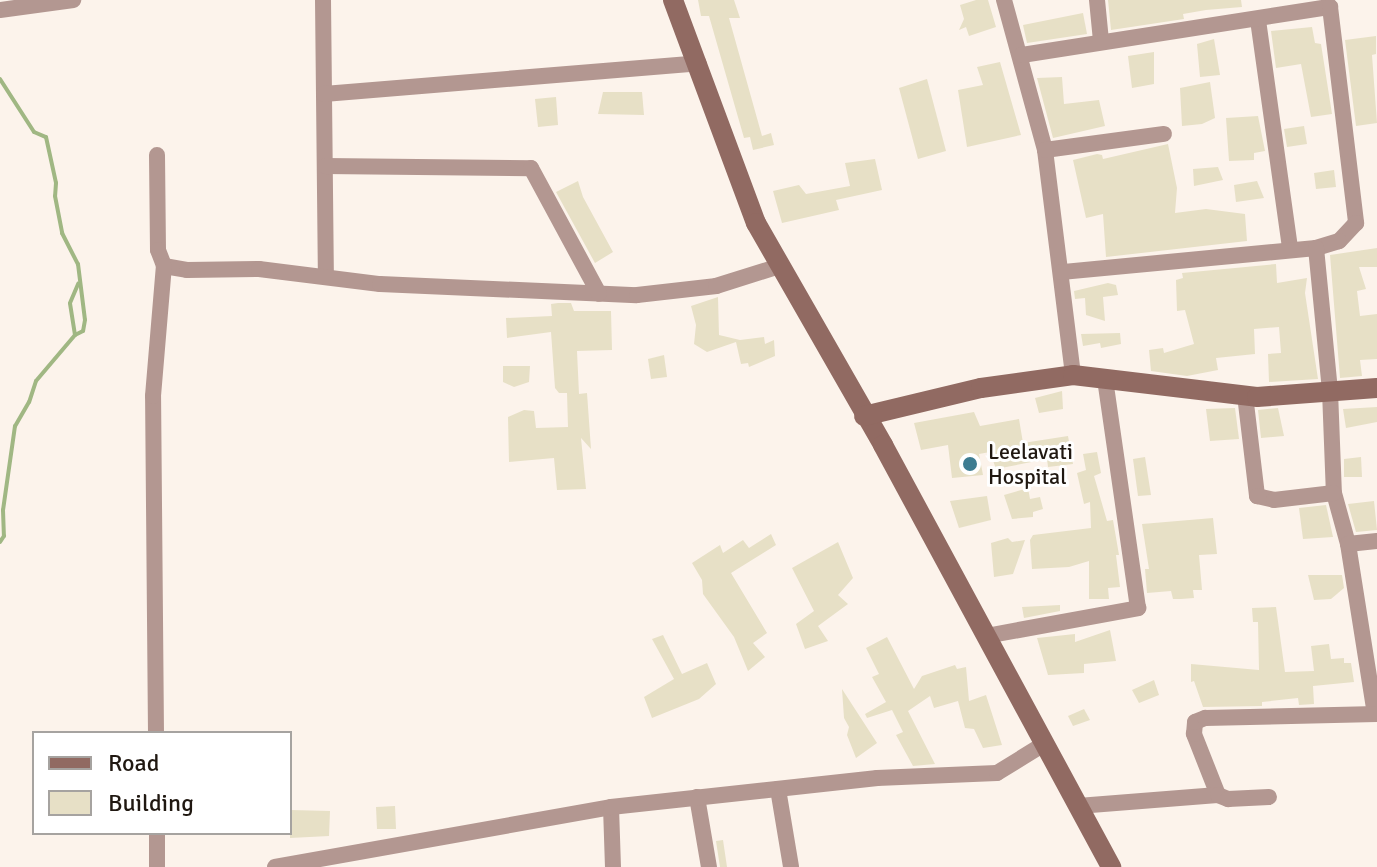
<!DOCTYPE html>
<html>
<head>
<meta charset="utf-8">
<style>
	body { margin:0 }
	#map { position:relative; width:1377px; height:867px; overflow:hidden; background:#fcf3eb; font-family:Signika,sans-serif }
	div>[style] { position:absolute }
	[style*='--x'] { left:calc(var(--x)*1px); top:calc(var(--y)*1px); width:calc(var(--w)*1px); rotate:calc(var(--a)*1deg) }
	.stream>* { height:4px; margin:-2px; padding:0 2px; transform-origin:2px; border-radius:2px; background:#a0b783 }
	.building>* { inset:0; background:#e7e0c6 }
	.minor>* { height:16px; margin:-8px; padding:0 8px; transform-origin:8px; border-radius:8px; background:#b39791 }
	.secondary>* { height:20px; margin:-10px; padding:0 10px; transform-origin:10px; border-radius:10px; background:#916a62 }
	.dots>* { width:22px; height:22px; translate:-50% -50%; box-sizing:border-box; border:4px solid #fff; border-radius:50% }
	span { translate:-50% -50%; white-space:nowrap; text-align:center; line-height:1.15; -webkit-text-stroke:6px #fff; paint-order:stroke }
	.poi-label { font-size:22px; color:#201811 }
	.left { translate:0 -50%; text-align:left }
	.legend { position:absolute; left:32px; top:731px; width:260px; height:104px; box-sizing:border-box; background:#fff; border:2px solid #a6a3a0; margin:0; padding:10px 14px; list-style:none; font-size:24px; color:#201811 }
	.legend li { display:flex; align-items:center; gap:16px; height:40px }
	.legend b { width:40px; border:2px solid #a6a3a0 }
</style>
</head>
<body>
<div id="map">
	<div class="stream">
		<div style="--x:0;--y:79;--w:63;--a:57.3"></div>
		<div style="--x:34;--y:132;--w:13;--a:23"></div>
		<div style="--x:46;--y:137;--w:47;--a:77.7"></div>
		<div style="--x:56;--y:183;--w:13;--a:94"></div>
		<div style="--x:55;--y:196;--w:38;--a:79"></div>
		<div style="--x:62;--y:233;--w:35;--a:63"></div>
		<div style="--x:78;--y:264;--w:56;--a:82.9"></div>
		<div style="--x:85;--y:320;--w:11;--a:100"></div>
		<div style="--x:83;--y:331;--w:9;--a:153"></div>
		<div style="--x:75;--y:335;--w:60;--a:130.3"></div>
		<div style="--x:36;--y:381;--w:22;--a:108"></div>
		<div style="--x:29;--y:402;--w:28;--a:120"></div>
		<div style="--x:15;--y:426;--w:85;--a:98.1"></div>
		<div style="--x:3;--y:510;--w:26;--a:88"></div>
		<div style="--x:4;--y:536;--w:7;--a:124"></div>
		<div style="--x:75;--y:335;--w:32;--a:-99"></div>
		<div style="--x:70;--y:303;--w:21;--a:-67"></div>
	</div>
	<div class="building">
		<div style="clip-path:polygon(698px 0,734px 0,740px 18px,729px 18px,762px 136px,771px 133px,774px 145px,753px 150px,750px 137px,744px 138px,709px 16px,701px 16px)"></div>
		<div style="clip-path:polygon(976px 0,988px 0,996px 27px,969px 36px,966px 27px,959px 30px,964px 19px,960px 5px)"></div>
		<div style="clip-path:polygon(1108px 0,1241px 0,1242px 7px,1206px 10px,1183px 14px,1184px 19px,1111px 30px)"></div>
		<div style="clip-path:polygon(1083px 13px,1087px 34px,1027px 43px,1023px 25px)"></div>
		<div style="clip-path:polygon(1312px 27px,1315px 43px,1321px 44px,1332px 114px,1311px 117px,1301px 64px,1276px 68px,1271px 31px)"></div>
		<div style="clip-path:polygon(1376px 36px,1376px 54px,1372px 55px,1377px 123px,1356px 126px,1345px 40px)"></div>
		<div style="clip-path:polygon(1214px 39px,1220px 75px,1200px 77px,1197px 44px)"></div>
		<div style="clip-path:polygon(1154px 52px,1154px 84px,1132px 88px,1128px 56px)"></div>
		<div style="clip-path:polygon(1000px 62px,1021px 135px,967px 147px,958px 90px,983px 85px,977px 67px)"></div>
		<div style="clip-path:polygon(1062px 77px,1064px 104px,1099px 100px,1105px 126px,1053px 138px,1037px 78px)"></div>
		<div style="clip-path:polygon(927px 79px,946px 151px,918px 159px,899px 88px)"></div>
		<div style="clip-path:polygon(1210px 82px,1215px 118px,1202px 124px,1182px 126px,1180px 88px)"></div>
		<div style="clip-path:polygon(603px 92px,642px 92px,644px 115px,598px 114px)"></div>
		<div style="clip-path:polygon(556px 97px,558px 125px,538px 127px,535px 99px)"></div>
		<div style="clip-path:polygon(1258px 116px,1265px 151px,1254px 153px,1254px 160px,1229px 161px,1226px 118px)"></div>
		<div style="clip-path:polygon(1304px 126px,1307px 144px,1287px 147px,1284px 129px)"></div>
		<div style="clip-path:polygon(1168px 144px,1177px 188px,1175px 213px,1206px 209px,1245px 214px,1247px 241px,1106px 257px,1103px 214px,1086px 218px,1073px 160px,1097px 154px,1102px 155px,1103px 159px)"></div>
		<div style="clip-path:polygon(875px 159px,882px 190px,836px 200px,839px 210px,782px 223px,773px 191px,799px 185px,806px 194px,850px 186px,845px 163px)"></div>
		<div style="clip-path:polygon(1218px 167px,1223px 180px,1194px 186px,1193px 169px)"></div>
		<div style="clip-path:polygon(1334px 170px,1336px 187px,1316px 189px,1314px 173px)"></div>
		<div style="clip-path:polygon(578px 181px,583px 197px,613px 252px,595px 263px,556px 192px)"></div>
		<div style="clip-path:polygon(1257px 181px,1264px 198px,1236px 202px,1234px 185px)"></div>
		<div style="clip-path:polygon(1377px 248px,1377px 267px,1359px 267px,1366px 289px,1357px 291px,1360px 316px,1377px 314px,1377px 359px,1360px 360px,1362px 376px,1340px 378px,1330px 255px)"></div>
		<div style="clip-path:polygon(1276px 264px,1277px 283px,1307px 278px,1305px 293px,1318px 379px,1269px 382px,1268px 354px,1281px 353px,1279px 327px,1254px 329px,1255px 354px,1216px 358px,1218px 370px,1187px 376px,1151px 371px,1149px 350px,1163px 348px,1164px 353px,1194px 344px,1185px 310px,1177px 311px,1176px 280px,1183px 278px,1182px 273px)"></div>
		<div style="clip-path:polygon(1108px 283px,1116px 285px,1118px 295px,1103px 297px,1105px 321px,1086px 315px,1085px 298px,1075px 299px,1074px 291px)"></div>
		<div style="clip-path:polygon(718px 297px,719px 335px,740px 340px,764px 337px,765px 344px,774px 340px,775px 356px,749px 367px,748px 363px,741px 364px,736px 342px,707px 352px,694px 344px,696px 325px,691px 306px)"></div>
		<div style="clip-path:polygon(558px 303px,571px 303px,574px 311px,611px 311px,612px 350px,577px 351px,579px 394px,587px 393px,591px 449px,581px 438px,586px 489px,557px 490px,554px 458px,509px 462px,508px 417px,524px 410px,534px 411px,536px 428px,568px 427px,567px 393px,559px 393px,555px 388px,551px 332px,507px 338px,506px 318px,552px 316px,551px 304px)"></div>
		<div style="clip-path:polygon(1120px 333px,1121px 344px,1101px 348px,1100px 343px,1083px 346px,1081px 334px)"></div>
		<div style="clip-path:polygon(664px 355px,667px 377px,651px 379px,648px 359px)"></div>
		<div style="clip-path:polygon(503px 366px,530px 366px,529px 382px,514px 387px,503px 382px)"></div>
		<div style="clip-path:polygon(1062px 391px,1063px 409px,1039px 413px,1035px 398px)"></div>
		<div style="clip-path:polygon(1377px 407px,1377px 422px,1346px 428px,1343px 409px)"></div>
		<div style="clip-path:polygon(1235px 408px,1239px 439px,1210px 441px,1206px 409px)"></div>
		<div style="clip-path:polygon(1278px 408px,1284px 436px,1261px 438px,1258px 410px)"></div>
		<div style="clip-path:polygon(974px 412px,980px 426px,1019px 419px,1023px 443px,1068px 436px,1073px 464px,1048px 467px,1047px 459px,996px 469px,990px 452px,979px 454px,983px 475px,952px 478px,948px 445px,921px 450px,914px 423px)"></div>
		<div style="clip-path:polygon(1097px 452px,1101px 473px,1094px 476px,1107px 521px,1113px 520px,1119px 555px,1116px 555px,1120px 587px,1108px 588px,1109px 599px,1089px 599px,1089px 561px,1069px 567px,1032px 569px,1030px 540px,1033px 535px,1091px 528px,1090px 502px,1084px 504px,1077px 473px,1086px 470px,1083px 454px)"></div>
		<div style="clip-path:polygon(1145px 457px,1151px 495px,1138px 496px,1133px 459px)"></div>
		<div style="clip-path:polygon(1361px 457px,1362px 477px,1344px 477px,1344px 459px)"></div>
		<div style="clip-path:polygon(1028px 488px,1030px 499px,1040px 497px,1043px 509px,1033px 512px,1033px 517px,1012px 519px,1004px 495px)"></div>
		<div style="clip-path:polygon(987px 496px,991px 520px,959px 528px,950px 501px)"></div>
		<div style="clip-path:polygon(1374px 501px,1377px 530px,1356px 532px,1348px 504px)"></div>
		<div style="clip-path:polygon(1326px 505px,1333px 537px,1303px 539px,1299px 508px)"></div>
		<div style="clip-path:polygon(1213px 518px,1217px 554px,1199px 555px,1202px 590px,1193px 590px,1194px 598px,1181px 599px,1173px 599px,1171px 591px,1147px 593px,1145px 569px,1149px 569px,1142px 524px)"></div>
		<div style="clip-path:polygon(771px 534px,776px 545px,731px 573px,767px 633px,753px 643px,765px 657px,748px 671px,734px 637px,703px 594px,702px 580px,692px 563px,720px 545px,723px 553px,743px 540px,749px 548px)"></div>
		<div style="clip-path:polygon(1008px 538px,1012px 542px,1025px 540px,1013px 574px,994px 577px,991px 543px)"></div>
		<div style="clip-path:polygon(838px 542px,853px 578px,838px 595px,848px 604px,818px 626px,828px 641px,805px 649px,796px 624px,814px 611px,792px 568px)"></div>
		<div style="clip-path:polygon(1308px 575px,1342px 575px,1344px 588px,1331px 599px,1314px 600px)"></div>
		<div style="clip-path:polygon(1060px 605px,1060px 611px,1024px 618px,1022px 607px)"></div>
		<div style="clip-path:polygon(1276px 607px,1285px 672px,1314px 671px,1311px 646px,1329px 644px,1331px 659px,1344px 658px,1344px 663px,1351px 663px,1354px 682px,1313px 686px,1314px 704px,1299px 705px,1298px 698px,1262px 702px,1262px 706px,1203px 707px,1194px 681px,1191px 682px,1191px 664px,1259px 670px,1258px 622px,1253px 622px,1252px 608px)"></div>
		<div style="clip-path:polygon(1110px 630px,1116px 661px,1084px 664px,1084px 673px,1048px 675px,1037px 638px,1075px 634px,1075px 642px)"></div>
		<div style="clip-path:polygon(663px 635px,682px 674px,707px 663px,716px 684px,699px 699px,652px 718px,644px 697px,674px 679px,652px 639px)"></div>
		<div style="clip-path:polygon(887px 637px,914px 689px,922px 676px,955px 665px,957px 669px,966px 667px,969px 701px,986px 695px,1002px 745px,983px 748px,974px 729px,965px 728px,958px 701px,934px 708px,930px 696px,908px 711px,935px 764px,913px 766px,896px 735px,903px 732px,892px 710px,867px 718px,865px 714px,886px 702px,872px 677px,879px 674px,866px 648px)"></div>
		<div style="clip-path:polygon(1154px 680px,1159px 695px,1139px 703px,1132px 690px)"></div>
		<div style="clip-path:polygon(842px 689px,877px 743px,856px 758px,847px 735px,849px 727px,844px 718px)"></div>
		<div style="clip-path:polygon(1084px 709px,1090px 720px,1073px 726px,1068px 716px)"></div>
		<div style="clip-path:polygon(395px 806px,396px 829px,377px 829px,376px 807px)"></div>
		<div style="clip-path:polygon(290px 810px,330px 811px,329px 836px,290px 838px)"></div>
		<div style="clip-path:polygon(723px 840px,727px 867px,720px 867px,716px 841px)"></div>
	</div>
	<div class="minor">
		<div style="--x:323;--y:0;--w:275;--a:89.4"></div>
		<div style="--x:1004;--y:0;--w:156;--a:74.7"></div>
		<div style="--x:1045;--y:150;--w:227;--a:82.9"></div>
		<div style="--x:1097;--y:0;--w:41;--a:84.4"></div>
		<div style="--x:0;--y:10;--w:74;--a:-7.8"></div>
		<div style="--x:1258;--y:20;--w:231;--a:82"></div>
		<div style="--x:1022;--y:55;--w:312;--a:-8.9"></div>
		<div style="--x:1330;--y:7;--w:218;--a:83.1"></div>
		<div style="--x:1356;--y:223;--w:25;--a:133"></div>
		<div style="--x:1339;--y:241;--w:24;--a:163"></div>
		<div style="--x:1316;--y:248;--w:256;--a:174.6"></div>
		<div style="--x:324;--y:94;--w:376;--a:-4.7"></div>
		<div style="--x:1045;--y:150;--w:120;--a:-7.7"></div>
		<div style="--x:157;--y:155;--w:95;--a:89.4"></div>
		<div style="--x:158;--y:250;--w:17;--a:69"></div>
		<div style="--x:164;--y:266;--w:23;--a:10"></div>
		<div style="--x:187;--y:270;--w:72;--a:-0.8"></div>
		<div style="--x:259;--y:269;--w:122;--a:7.1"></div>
		<div style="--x:380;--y:284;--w:257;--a:2.5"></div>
		<div style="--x:637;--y:295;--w:80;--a:-6.5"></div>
		<div style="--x:716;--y:286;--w:67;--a:-17.4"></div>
		<div style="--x:325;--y:166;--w:206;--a:0.6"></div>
		<div style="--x:531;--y:168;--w:143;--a:61.6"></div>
		<div style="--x:1316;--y:248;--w:144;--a:84.4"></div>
		<div style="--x:1330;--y:391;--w:102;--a:87.8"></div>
		<div style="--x:1334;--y:493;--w:53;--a:74.6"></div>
		<div style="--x:1348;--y:544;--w:172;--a:81"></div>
		<div style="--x:1245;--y:395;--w:102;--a:83.2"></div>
		<div style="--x:1257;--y:496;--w:17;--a:13"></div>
		<div style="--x:1274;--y:500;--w:60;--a:-6.7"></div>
		<div style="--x:1348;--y:544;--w:29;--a:-6"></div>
		<div style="--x:986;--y:636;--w:155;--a:-10.4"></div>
		<div style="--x:1138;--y:608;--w:231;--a:-98.2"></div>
		<div style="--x:156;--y:733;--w:337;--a:-90.5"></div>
		<div style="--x:153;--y:396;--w:130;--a:-85.2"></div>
		<div style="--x:778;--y:789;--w:79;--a:80.5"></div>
		<div style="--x:1218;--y:795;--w:66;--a:-111.5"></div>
		<div style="--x:1194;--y:734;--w:12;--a:-85"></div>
		<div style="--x:1195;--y:722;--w:11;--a:-22"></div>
		<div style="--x:1205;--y:718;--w:172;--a:-1.3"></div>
		<div style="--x:697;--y:797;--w:71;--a:80.3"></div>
		<div style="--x:1078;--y:806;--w:140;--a:-4.5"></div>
		<div style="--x:1218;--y:795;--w:11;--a:22"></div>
		<div style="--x:1228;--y:799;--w:41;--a:-2.8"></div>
		<div style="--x:611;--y:807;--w:60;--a:88.1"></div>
		<div style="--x:157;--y:833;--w:34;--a:90"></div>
		<div style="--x:275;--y:867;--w:341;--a:-10.1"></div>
		<div style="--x:611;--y:807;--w:268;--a:-6.2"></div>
		<div style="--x:877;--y:778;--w:120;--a:-2.4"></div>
		<div style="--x:997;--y:773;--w:55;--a:-31.7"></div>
	</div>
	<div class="secondary">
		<div style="--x:673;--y:0;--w:238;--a:69.6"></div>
		<div style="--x:756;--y:223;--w:256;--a:60.2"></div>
		<div style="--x:883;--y:445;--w:480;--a:61.6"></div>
		<div style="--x:864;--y:416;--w:120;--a:-13.5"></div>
		<div style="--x:981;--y:388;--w:93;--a:-8"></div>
		<div style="--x:1073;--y:375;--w:185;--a:6.8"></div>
		<div style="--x:1257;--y:397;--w:120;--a:-4.3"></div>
	</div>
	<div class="dots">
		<div style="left:970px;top:464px;background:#3d7c91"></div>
	</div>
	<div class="poi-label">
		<span class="left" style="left:988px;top:464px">Leelavati<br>Hospital</span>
	</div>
	<ul class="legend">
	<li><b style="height:10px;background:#916a62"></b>Road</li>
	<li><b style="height:22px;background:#e7e0c6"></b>Building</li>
	</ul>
</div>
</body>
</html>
